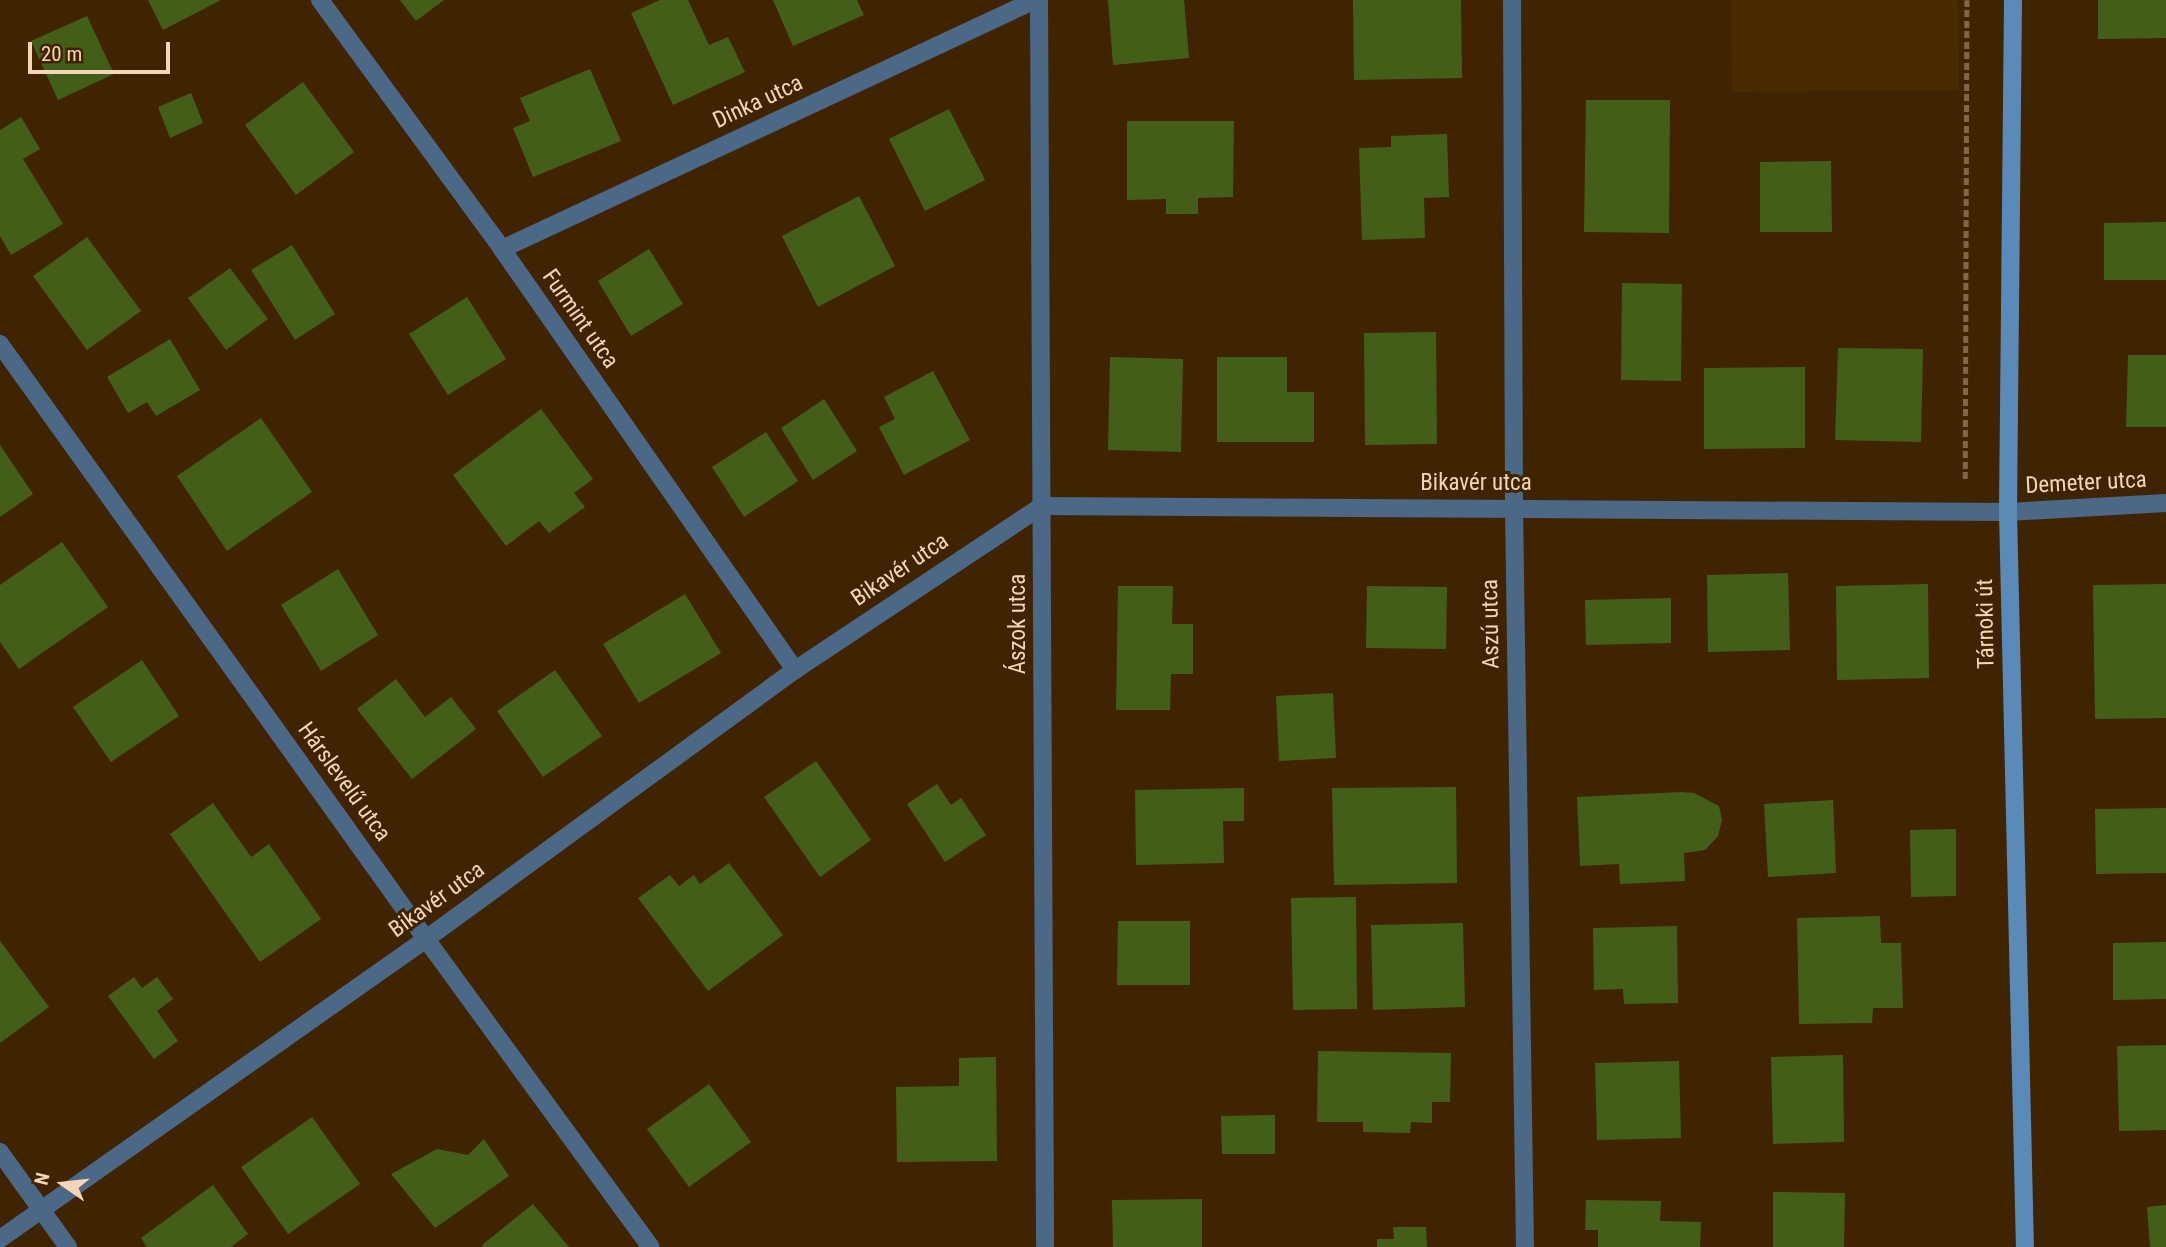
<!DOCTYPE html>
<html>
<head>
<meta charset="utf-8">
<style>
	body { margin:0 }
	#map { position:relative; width:2166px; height:1247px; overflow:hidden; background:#402400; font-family:"Roboto Condensed",sans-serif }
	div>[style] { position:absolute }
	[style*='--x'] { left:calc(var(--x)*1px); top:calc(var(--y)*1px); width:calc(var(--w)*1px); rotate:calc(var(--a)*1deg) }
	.built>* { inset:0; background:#4a2b00 }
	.building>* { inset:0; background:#435f17 }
	.path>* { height:4.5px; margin-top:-2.25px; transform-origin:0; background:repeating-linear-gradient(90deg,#836644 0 7px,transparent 0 10.5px) }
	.street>* { height:18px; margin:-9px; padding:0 9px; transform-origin:9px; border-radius:9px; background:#4b6886 }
	.secondary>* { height:18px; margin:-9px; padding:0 9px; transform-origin:9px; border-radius:9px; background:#5a8ab8 }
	span { translate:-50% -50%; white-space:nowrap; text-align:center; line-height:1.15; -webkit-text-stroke:6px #402400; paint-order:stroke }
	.street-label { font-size:23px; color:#f3d6b6 }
	.north { position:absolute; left:28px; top:1149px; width:70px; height:70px; -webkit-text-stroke:5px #402400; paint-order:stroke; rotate:284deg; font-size:19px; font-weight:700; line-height:28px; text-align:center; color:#f3d6b6 }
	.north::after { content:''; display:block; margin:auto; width:24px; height:32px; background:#f3d6b6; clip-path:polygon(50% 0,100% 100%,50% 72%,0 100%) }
	.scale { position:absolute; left:28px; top:42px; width:142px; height:32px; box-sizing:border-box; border:4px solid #f3d6b6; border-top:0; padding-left:9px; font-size:21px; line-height:24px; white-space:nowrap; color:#f3d6b6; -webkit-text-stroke:5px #402400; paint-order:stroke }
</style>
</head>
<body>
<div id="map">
	<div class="built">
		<div style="clip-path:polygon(1731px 0,1958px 0,1959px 90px,1732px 92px)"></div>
	</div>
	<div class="building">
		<div style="clip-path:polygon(148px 0,221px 0,163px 30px)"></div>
		<div style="clip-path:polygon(400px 0,444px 0,416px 21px)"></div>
		<div style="clip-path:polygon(660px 0,688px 0,709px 45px,728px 37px,745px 72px,673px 105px,631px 13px)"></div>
		<div style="clip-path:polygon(773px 0,857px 0,864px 15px,793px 46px)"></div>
		<div style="clip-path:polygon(1108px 0,1184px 0,1189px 58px,1113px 65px)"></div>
		<div style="clip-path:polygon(1353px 0,1461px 0,1462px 78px,1354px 80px)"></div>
		<div style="clip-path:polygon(2098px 0,2166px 0,2166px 38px,2098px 39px)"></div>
		<div style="clip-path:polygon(87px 16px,114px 74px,58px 100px,31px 41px)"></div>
		<div style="clip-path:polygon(590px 69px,621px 141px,533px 177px,513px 128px,530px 121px,520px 98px)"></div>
		<div style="clip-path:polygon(303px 82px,354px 152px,296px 195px,245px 125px)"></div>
		<div style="clip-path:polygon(191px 93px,203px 123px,170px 138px,158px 107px)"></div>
		<div style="clip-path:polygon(1586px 100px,1670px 100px,1669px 233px,1584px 232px)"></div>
		<div style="clip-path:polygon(949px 109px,985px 180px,925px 211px,889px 139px)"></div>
		<div style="clip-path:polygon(21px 117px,40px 149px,23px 159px,63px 224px,11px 255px,0 236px,0 130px)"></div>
		<div style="clip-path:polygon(1127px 121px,1234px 121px,1233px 197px,1198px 198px,1198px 214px,1166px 214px,1166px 199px,1127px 200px)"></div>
		<div style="clip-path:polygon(1447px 134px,1449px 197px,1424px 198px,1425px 238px,1362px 240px,1359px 148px,1391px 147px,1391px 136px)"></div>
		<div style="clip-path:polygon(1831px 161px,1832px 232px,1760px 232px,1760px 162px)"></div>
		<div style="clip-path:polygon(859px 196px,895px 266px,818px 307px,782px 236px)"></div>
		<div style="clip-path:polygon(2166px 222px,2166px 280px,2104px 280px,2104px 223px)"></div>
		<div style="clip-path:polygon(87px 237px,141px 311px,87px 350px,33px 276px)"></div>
		<div style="clip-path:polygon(292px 245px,335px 314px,295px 340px,251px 270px)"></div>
		<div style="clip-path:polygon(649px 249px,683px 304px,631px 336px,598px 281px)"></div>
		<div style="clip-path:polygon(230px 268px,268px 319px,226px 350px,188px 298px)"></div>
		<div style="clip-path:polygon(1622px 283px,1682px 284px,1681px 381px,1621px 380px)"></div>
		<div style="clip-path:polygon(467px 297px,506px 359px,448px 395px,409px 334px)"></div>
		<div style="clip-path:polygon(1436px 332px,1437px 444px,1365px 445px,1364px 333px)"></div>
		<div style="clip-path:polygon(170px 339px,200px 390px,156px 416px,147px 402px,128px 413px,107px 377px)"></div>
		<div style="clip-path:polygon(1838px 348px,1923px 349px,1921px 442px,1835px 440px)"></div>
		<div style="clip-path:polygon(2128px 355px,2166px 355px,2166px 427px,2126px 427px)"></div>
		<div style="clip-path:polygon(1110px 357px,1183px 359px,1181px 452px,1108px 450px)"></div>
		<div style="clip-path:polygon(1217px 357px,1287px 357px,1287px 392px,1314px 392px,1314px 442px,1217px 442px)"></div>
		<div style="clip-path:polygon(1805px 367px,1805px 448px,1704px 449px,1704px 368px)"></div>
		<div style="clip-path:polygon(933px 371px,970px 440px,904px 475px,879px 427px,895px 419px,884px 397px)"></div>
		<div style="clip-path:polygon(824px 399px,857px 451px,813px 480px,781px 428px)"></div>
		<div style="clip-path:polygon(541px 409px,593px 479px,574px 493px,585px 507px,549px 533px,539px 521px,506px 546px,453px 475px)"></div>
		<div style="clip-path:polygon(261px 418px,312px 492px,227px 551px,177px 476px)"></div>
		<div style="clip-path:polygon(766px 432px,798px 481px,744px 517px,712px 467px)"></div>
		<div style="clip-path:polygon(0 445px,33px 494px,0 517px)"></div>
		<div style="clip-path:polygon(62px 542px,108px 607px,19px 669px,0 642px,0 585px)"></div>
		<div style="clip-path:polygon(338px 569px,378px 635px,321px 671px,281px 605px)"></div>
		<div style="clip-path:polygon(1788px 573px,1790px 650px,1708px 652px,1707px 575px)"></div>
		<div style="clip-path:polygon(1928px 584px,1929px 678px,1837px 680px,1836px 586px)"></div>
		<div style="clip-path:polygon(2166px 584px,2166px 718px,2095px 719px,2093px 585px)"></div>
		<div style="clip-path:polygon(1118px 586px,1173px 586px,1172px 624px,1193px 624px,1193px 674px,1171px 674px,1170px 710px,1116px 710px)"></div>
		<div style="clip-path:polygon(1367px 586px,1447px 587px,1446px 649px,1366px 648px)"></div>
		<div style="clip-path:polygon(685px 594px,721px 653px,639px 703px,603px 644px)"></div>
		<div style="clip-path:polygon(1671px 598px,1671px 643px,1586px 645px,1585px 600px)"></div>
		<div style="clip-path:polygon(142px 660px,179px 716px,111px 762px,73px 707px)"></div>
		<div style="clip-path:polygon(555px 670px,602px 736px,543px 777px,497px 711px)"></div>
		<div style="clip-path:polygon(396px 679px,425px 717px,451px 697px,476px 729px,412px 779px,357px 709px)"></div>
		<div style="clip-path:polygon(1333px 693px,1336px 758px,1279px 761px,1276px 696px)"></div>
		<div style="clip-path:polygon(816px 761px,871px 840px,820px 877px,764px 797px)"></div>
		<div style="clip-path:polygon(937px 784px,951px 805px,961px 798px,986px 835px,945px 862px,907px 804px)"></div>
		<div style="clip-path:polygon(1456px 787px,1457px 883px,1334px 885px,1332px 788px)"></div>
		<div style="clip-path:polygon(1244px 788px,1244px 821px,1223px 821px,1224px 863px,1136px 865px,1135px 790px)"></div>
		<div style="clip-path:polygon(1681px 792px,1694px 793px,1719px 806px,1722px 820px,1718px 836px,1705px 850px,1684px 853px,1685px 881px,1620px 884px,1619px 864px,1580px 866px,1577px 797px)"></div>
		<div style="clip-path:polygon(1833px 800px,1836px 873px,1768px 877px,1764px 804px)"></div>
		<div style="clip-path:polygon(213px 803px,251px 857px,269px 844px,321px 919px,260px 962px,170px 834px)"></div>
		<div style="clip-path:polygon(2166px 808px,2166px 873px,2096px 874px,2095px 809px)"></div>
		<div style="clip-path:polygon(1956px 829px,1956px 896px,1911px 897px,1910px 830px)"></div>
		<div style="clip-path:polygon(729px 863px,783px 935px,708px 991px,638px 898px,670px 875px,679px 886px,694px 875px,700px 884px)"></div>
		<div style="clip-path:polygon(1356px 897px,1357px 1009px,1293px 1010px,1291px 898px)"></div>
		<div style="clip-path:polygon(1880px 916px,1881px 943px,1901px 943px,1903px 1008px,1873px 1008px,1872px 1023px,1799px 1024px,1797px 918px)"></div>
		<div style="clip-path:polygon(1118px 921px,1190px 921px,1190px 985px,1117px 985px)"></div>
		<div style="clip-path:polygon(1463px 923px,1465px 1007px,1373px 1010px,1371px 925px)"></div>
		<div style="clip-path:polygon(1677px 926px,1678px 1003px,1624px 1004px,1623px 989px,1594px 990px,1593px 928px)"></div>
		<div style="clip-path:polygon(0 941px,49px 1007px,0 1043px)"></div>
		<div style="clip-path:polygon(2166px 942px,2166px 999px,2113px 1000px,2113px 943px)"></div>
		<div style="clip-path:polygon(134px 977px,142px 988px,157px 977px,173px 999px,157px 1011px,178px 1041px,154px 1059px,108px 996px)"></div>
		<div style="clip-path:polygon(2166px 1045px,2166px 1130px,2119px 1131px,2117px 1046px)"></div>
		<div style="clip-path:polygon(1318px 1051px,1451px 1053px,1450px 1102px,1432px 1102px,1432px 1123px,1411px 1122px,1410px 1133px,1363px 1132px,1363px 1122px,1317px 1122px)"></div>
		<div style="clip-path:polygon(1843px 1055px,1844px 1142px,1773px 1144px,1771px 1057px)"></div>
		<div style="clip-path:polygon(996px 1057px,997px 1161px,897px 1162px,896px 1087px,959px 1086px,959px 1058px)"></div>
		<div style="clip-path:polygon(1679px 1061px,1681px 1138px,1597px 1140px,1595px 1063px)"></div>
		<div style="clip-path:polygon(709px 1084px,751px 1142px,689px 1187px,647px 1129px)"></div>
		<div style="clip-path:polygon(1275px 1115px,1275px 1154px,1222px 1154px,1221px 1116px)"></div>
		<div style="clip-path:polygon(312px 1117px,360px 1184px,288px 1234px,241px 1167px)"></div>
		<div style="clip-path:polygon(484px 1139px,509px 1176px,435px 1228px,391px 1174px,437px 1149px,468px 1155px)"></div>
		<div style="clip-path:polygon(213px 1185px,248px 1234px,231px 1247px,147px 1247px,141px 1238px)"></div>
		<div style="clip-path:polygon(1773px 1192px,1845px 1193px,1844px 1247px,1773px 1247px)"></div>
		<div style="clip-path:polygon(1202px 1199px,1202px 1247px,1113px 1247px,1112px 1200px)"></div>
		<div style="clip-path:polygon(1586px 1200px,1661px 1201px,1660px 1221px,1701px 1222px,1700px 1247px,1598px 1247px,1598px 1230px,1585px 1230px)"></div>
		<div style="clip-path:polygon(533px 1204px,569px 1247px,484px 1247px,482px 1245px)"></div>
		<div style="clip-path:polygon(2166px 1205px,2166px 1247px,2150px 1247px,2147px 1207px)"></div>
		<div style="clip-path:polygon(1393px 1227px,1426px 1227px,1427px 1247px,1377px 1247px,1377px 1239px,1394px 1239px)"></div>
	</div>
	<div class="path">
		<div style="--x:1965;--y:479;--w:479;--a:-89.8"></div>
	</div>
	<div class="street">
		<div style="--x:320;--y:0;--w:308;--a:53.8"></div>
		<div style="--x:502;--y:249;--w:513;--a:55.16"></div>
		<div style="--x:1039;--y:0;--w:1247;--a:89.72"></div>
		<div style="--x:1512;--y:0;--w:508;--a:89.77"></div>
		<div style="--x:1514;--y:508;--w:739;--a:89.15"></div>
		<div style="--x:502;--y:249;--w:588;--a:-25.04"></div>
		<div style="--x:0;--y:344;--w:732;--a:54.4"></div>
		<div style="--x:426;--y:939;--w:381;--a:53.9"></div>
		<div style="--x:0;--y:1152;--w:117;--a:54.4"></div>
		<div style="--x:0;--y:1239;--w:521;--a:-35.15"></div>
		<div style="--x:426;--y:939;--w:457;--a:-36.1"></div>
		<div style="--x:795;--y:670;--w:296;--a:-33.6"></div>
		<div style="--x:1042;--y:506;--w:966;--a:0.36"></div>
		<div style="--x:2008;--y:512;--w:158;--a:-3.3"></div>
	</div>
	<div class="secondary">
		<div style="--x:2013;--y:0;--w:512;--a:90.56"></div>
		<div style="--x:2008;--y:512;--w:735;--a:88.68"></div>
	</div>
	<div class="street-label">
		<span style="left:758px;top:102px;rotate:-25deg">Dinka utca</span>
		<span style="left:580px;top:319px;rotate:55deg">Furmint utca</span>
		<span style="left:1476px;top:483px">Bikavér utca</span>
		<span style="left:2086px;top:483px;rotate:-3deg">Demeter utca</span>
		<span style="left:900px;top:570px;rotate:-34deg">Bikavér utca</span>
		<span style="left:1018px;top:624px;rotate:-90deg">Ászok utca</span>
		<span style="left:1491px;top:624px;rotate:-91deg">Aszú utca</span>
		<span style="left:1986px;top:624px;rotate:-91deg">Tárnoki út</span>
		<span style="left:344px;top:782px;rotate:54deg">Hárslevelű utca</span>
		<span style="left:437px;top:900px;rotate:-36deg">Bikavér utca</span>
	</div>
	<div class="north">N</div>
	<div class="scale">20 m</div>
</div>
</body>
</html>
